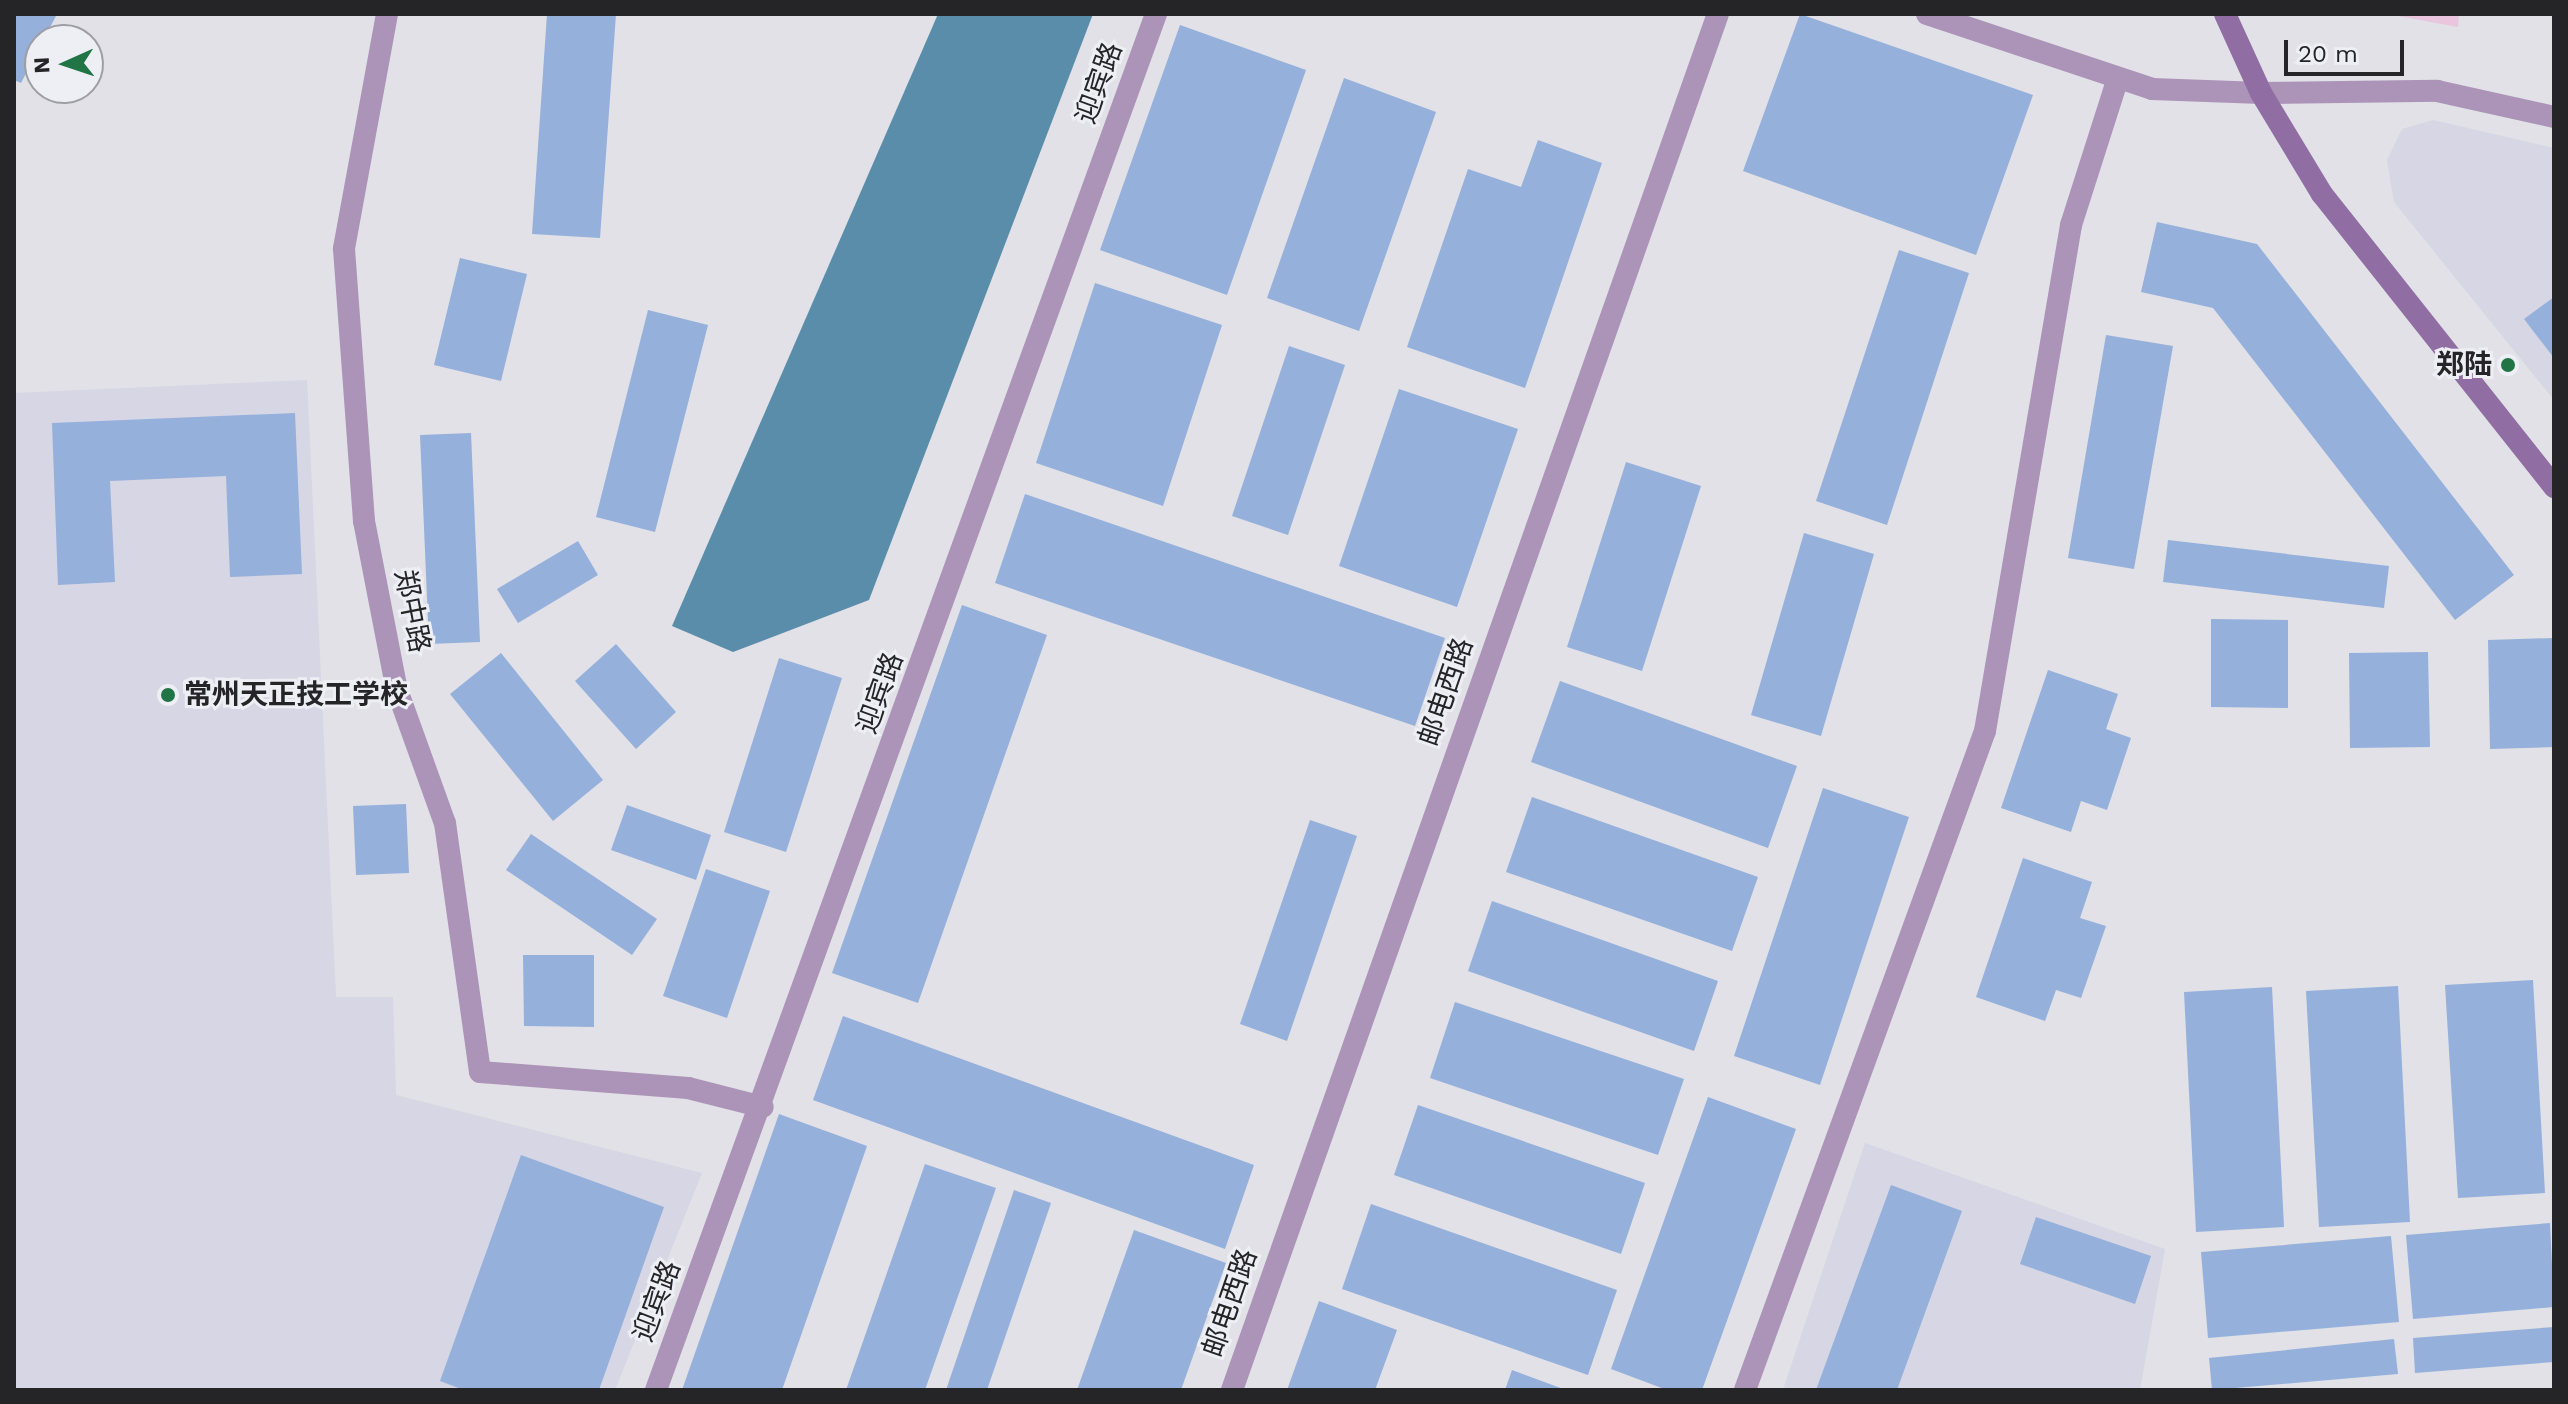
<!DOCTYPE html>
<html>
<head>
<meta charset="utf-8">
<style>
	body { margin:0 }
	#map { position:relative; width:2568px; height:1404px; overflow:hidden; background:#e1e1e7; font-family:"Work Sans","Noto Sans SC",sans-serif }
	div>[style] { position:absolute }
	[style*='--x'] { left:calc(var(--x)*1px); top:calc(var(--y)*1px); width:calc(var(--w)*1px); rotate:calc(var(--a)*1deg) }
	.built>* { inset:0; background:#d6d6e4 }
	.green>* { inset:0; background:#e9c6dd }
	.water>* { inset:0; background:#5a8da9 }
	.building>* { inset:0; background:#95b0db }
	.minor>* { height:22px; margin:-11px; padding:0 11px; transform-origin:11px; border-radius:11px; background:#ab94b8 }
	.tertiary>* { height:22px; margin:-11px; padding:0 11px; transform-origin:11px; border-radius:11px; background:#ab94b8 }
	.secondary>* { height:22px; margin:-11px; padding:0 11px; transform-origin:11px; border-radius:11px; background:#906ea3 }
	.dots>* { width:22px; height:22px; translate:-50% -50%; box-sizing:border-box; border:4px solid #eeeef5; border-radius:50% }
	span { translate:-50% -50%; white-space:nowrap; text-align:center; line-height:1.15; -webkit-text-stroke:6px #eeeef5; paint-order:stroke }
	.street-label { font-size:28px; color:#252528 }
	.poi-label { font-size:28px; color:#252528; font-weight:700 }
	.right { translate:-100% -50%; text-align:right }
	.left { translate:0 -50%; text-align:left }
	.frame { position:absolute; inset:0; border:16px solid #252528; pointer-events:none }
	.north { position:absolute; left:24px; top:24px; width:80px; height:80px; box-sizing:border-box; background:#eeeef5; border:2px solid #9e9ea3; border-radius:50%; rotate:267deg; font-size:22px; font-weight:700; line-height:32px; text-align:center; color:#252528 }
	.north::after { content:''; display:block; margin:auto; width:28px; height:36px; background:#217445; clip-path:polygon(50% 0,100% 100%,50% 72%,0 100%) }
	.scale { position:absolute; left:2284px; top:40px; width:120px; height:36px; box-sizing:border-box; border:4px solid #252528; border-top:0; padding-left:10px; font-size:24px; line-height:28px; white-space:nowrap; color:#252528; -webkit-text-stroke:6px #eeeef5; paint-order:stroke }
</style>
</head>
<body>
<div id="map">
	<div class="built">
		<div style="clip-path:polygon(2433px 120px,2554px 148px,2554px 400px,2394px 202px,2387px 160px,2402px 129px)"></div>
		<div style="clip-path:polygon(307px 380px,336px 997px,393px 997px,396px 1095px,702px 1173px,615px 1390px,14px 1390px,14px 393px)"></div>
		<div style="clip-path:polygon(1865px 1143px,2165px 1249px,2140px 1390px,1783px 1390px)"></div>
	</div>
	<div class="green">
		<div style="clip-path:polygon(2387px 14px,2459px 14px,2458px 27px)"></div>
	</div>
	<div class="water">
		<div style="clip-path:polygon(938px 14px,1093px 14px,869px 600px,733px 652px,672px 626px)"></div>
	</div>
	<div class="building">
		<div style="clip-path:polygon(14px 14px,57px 14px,21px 83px,14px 80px)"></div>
		<div style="clip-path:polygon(547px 14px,616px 14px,600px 238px,532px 234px)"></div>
		<div style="clip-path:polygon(1800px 14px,2033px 95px,1976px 255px,1743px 171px)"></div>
		<div style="clip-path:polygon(1180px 25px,1306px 70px,1227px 295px,1100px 250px)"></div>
		<div style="clip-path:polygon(1344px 78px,1436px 112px,1359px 331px,1267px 298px)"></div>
		<div style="clip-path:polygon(1538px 140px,1602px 163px,1525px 388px,1407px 347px,1468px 169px,1521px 187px)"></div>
		<div style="clip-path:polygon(2157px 222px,2257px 244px,2514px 575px,2455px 620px,2213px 308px,2141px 292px)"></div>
		<div style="clip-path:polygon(1899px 250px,1969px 273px,1887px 525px,1816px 501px)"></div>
		<div style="clip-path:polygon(460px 258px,527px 274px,501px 381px,434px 365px)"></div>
		<div style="clip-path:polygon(1095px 283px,1222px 325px,1163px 506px,1036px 463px)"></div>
		<div style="clip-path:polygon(2554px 297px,2554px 358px,2524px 319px)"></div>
		<div style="clip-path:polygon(648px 310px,708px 325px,655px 532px,596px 517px)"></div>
		<div style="clip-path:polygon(2106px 335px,2173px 346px,2134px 569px,2068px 558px)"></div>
		<div style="clip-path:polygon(1289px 346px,1345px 365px,1288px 535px,1232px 516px)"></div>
		<div style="clip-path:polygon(1399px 389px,1518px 429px,1457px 607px,1339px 566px)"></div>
		<div style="clip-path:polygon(295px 413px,302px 574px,230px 577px,226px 476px,110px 481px,115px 582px,58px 585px,52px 423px)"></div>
		<div style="clip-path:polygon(471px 433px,480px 642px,429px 644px,420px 435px)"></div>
		<div style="clip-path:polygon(1626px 462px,1701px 486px,1642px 671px,1567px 647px)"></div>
		<div style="clip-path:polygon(1025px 494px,1445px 638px,1415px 726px,995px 583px)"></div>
		<div style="clip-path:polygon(1804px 533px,1874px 554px,1821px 736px,1751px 715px)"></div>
		<div style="clip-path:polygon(2168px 540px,2389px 566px,2384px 608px,2163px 582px)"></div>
		<div style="clip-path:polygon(578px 541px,598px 575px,518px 623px,497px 589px)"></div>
		<div style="clip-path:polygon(962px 605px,1047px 635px,918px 1003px,832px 973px)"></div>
		<div style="clip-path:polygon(2211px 619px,2288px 620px,2288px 708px,2211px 707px)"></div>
		<div style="clip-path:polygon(2554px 638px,2554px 747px,2490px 749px,2488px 640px)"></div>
		<div style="clip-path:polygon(616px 644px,676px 712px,636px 749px,575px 681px)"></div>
		<div style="clip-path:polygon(2428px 652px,2430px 747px,2350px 748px,2349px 653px)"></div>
		<div style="clip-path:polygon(501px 653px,603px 780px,553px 821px,450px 694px)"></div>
		<div style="clip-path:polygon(779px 658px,842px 678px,786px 852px,724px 832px)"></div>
		<div style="clip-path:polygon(2048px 670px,2118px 694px,2106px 729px,2131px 738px,2107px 810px,2081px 801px,2071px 832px,2001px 808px)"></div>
		<div style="clip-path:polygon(1560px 681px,1797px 766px,1768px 848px,1531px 762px)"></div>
		<div style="clip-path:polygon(1823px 788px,1909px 817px,1820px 1085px,1734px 1056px)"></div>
		<div style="clip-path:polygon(1532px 797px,1758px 877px,1732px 951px,1506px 872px)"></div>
		<div style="clip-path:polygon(406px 804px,409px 873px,356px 875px,353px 806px)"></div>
		<div style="clip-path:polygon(627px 805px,711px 835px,696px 880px,611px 850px)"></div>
		<div style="clip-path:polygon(1310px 820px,1357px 836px,1287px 1041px,1240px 1024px)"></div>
		<div style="clip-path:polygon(531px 834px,657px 919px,632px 955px,506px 870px)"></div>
		<div style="clip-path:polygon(2023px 858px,2092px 882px,2080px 918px,2106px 926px,2081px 998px,2056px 990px,2045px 1021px,1976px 997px)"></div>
		<div style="clip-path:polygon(706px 869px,770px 891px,727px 1018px,663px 996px)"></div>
		<div style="clip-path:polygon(1492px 901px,1718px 981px,1694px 1051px,1468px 971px)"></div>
		<div style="clip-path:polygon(523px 955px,594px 955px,594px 1027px,524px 1026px)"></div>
		<div style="clip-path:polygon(2533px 980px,2545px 1193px,2458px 1198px,2445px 985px)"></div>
		<div style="clip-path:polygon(2398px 986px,2410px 1222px,2319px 1227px,2306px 991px)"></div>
		<div style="clip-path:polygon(2272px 987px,2284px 1227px,2196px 1232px,2184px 992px)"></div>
		<div style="clip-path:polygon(1455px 1002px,1684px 1079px,1658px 1155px,1430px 1078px)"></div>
		<div style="clip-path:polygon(843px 1016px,1254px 1165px,1225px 1249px,813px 1100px)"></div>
		<div style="clip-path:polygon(1708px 1097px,1796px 1129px,1702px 1390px,1667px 1390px,1611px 1369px)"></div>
		<div style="clip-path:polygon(1418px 1105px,1645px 1183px,1621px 1254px,1394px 1175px)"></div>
		<div style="clip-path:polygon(779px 1114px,867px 1146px,782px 1390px,682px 1390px)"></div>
		<div style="clip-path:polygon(521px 1155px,664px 1207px,599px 1390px,464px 1390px,440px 1381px)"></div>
		<div style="clip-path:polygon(925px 1164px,996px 1188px,925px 1390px,846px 1390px)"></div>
		<div style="clip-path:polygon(1891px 1185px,1962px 1211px,1897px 1390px,1816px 1390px)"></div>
		<div style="clip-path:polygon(1014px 1190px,1051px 1203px,987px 1390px,946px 1390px)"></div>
		<div style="clip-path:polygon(1371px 1204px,1617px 1290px,1588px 1375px,1342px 1289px)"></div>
		<div style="clip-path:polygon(2036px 1217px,2151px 1256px,2135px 1304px,2020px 1264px)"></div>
		<div style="clip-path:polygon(2550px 1223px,2554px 1307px,2413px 1319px,2406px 1235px)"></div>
		<div style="clip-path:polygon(1134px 1230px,1226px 1263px,1181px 1390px,1077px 1390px)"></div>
		<div style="clip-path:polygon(2391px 1236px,2399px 1322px,2208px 1338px,2201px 1252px)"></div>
		<div style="clip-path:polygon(1319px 1301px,1397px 1330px,1375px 1390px,1287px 1390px)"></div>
		<div style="clip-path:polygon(2554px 1327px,2554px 1362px,2415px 1373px,2413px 1338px)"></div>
		<div style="clip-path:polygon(2394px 1339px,2398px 1374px,2212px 1390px,2209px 1358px)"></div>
		<div style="clip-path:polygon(1512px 1370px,1566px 1390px,1505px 1390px)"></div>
	</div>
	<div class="minor">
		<div style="--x:387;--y:14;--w:239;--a:100.4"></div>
		<div style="--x:344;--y:249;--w:273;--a:85.8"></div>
		<div style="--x:364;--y:521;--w:172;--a:79"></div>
		<div style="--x:397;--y:690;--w:141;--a:70.2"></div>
		<div style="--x:445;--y:823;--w:251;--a:82"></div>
		<div style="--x:480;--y:1072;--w:209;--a:4.4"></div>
		<div style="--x:688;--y:1088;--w:77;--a:14.2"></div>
		<div style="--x:1927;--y:14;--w:237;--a:18.4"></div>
		<div style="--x:2152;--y:89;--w:109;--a:2.1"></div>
		<div style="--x:656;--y:1390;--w:1464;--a:-70.03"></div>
		<div style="--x:1232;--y:1390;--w:1459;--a:-70.55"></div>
		<div style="--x:1745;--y:1390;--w:701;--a:-69.99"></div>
		<div style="--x:1985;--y:731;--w:513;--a:-80.35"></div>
		<div style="--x:2071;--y:225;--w:154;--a:-72.3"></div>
	</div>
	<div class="tertiary">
		<div style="--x:2261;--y:93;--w:176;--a:-0.7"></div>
		<div style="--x:2437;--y:91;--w:120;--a:12.5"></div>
	</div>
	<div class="secondary">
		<div style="--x:2225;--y:14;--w:87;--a:65.5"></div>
		<div style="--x:2261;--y:93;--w:118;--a:58.9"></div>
		<div style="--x:2322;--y:194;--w:374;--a:51.6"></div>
	</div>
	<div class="dots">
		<div style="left:2508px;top:365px;background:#217445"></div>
		<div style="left:168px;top:695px;background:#217445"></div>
	</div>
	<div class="street-label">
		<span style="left:1099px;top:83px;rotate:-70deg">迎宾路</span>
		<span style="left:412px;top:611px;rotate:79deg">郑中路</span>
		<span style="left:1446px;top:692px;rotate:-71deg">邮电西路</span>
		<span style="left:880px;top:693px;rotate:-70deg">迎宾路</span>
		<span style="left:657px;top:1301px;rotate:-69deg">迎宾路</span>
		<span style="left:1230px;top:1303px;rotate:-71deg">邮电西路</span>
	</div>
	<div class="poi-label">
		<span class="right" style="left:2492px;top:365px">郑陆</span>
		<span class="left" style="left:184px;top:695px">常州天正技工学校</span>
	</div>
	<div class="frame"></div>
	<div class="north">N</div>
	<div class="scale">20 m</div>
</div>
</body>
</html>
